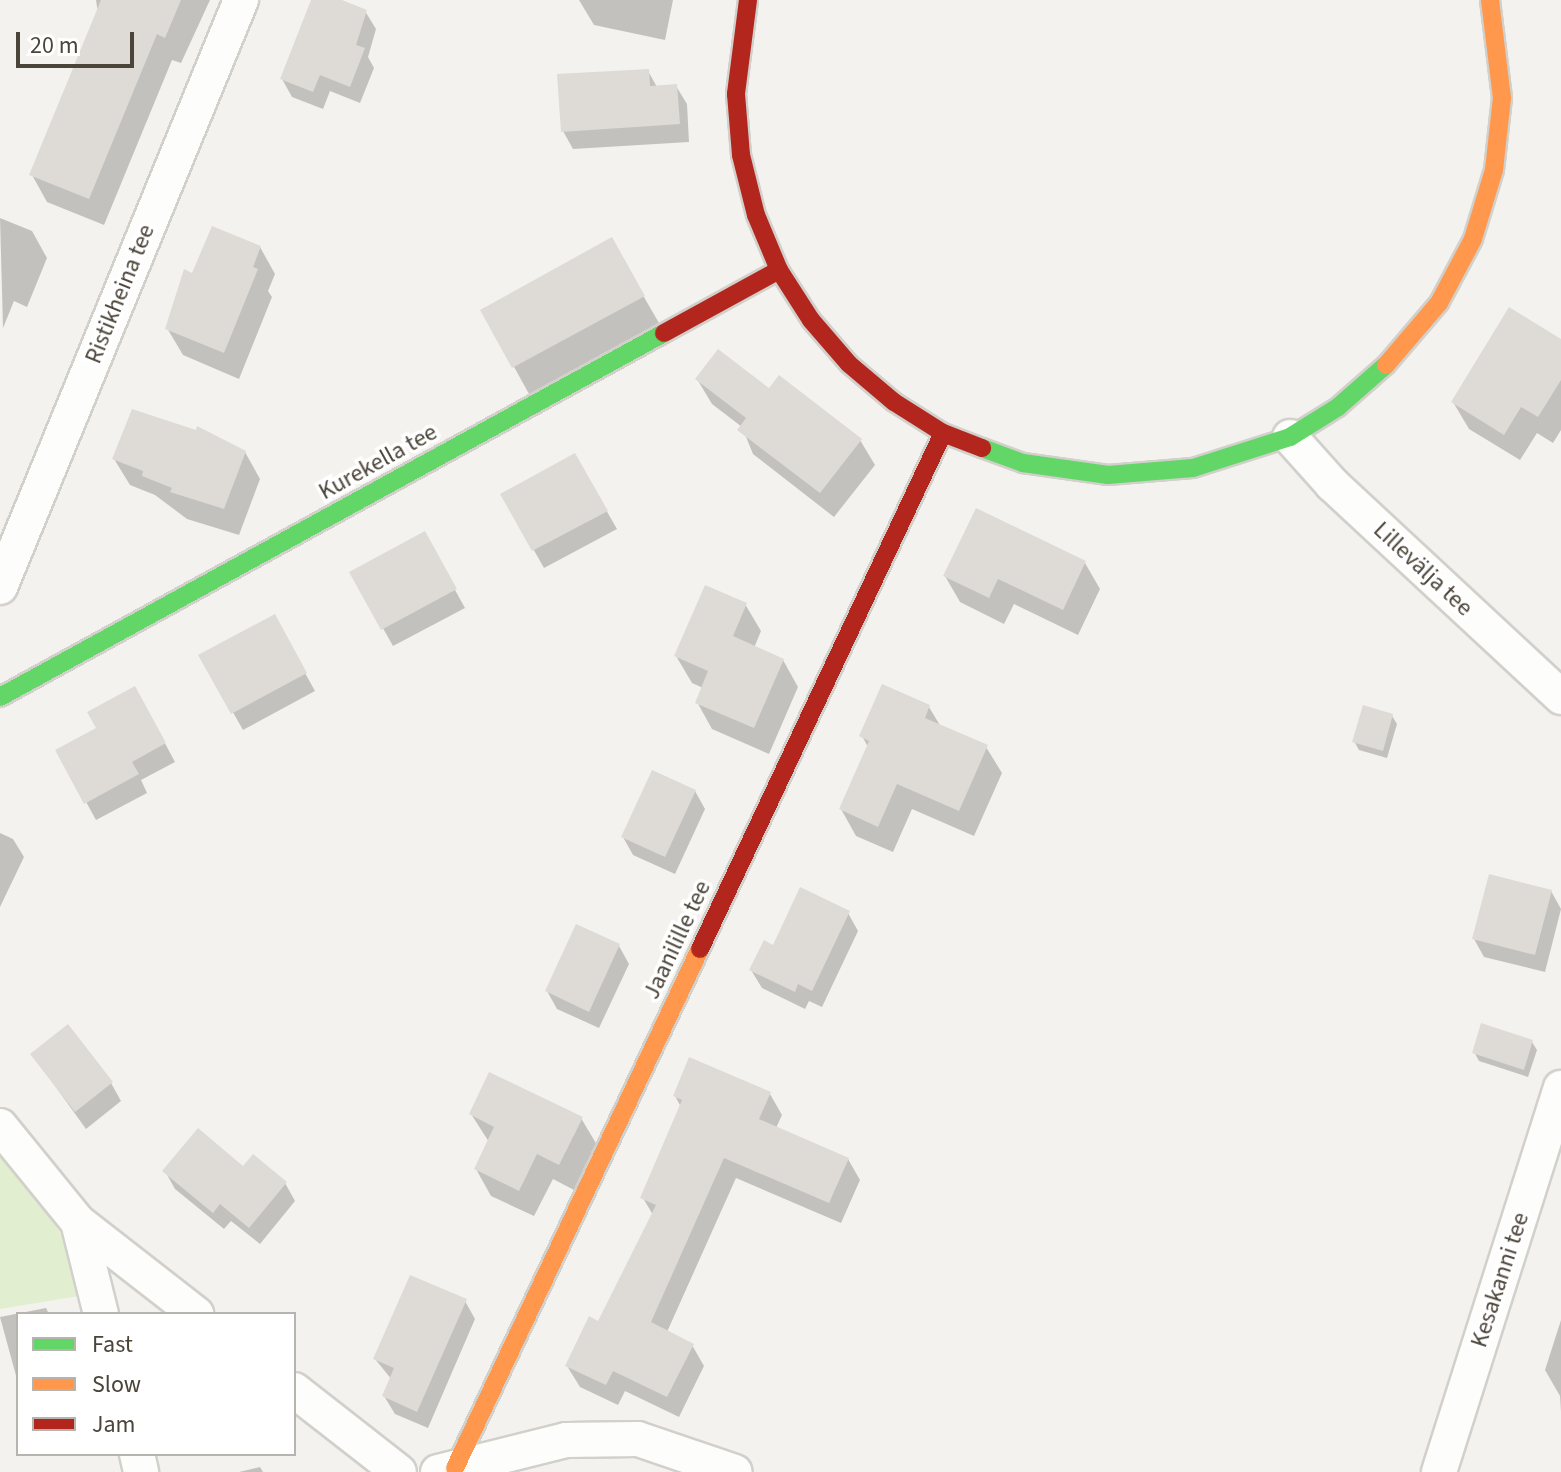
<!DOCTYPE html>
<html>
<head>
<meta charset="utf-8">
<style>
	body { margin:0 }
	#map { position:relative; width:1561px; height:1472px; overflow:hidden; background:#f4f2ee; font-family:"Source Sans 3",sans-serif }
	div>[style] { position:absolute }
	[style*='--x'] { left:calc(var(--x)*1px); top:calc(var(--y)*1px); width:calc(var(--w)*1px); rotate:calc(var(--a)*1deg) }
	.green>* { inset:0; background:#e1eecf }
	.shadow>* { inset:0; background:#0003 }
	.building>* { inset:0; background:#dedbd6 }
	.roads { filter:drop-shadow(2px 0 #d2d0cb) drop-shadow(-2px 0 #d2d0cb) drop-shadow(0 2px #d2d0cb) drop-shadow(0 -2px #d2d0cb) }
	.street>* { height:34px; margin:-17px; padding:0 17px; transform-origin:17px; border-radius:17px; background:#fdfdfc }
	.fast>* { height:18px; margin:-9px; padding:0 9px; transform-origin:9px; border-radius:9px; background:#63d668 }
	.slow>* { height:18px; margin:-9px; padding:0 9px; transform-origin:9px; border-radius:9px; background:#ff974d }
	.jam>* { height:18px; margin:-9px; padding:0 9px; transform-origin:9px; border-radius:9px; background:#b3261e }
	span { translate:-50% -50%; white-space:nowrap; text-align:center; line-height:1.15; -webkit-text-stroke:7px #fff; paint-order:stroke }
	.street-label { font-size:24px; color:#4b4439 }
	.legend { position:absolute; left:16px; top:1312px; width:280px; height:144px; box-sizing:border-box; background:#fff; border:2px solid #b7b4b0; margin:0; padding:10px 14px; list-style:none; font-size:24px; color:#4b4439 }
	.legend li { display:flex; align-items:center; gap:16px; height:40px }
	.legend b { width:40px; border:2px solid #b7b4b0 }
	.scale { position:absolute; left:16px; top:32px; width:118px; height:36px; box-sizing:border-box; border:4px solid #4b4439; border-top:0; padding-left:10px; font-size:24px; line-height:28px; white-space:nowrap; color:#4b4439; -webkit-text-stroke:6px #fff; paint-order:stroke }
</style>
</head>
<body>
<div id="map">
	<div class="green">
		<div style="clip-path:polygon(0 1140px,63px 1237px,79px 1296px,0 1309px)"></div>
	</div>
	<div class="shadow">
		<div style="clip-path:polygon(96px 0,210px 0,181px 63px,172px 60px,104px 225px,47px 202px,32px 175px,98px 14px)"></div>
		<div style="clip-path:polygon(313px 0,336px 0,365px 11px,376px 29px,368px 57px,374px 68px,360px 103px,330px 91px,323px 109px,292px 97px,282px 79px)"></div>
		<div style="clip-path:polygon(579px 0,673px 0,665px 40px,594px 25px)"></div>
		<div style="clip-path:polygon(648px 71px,657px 87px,676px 86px,687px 104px,689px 142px,573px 149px,563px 131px)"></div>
		<div style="clip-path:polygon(0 218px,32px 231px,47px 258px,27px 307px,14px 301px,3px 328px)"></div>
		<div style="clip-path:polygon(611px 240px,659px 323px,529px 394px,483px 311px)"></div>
		<div style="clip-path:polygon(260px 247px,275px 274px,268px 291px,272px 297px,239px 379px,183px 355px,167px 328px,193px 276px)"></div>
		<div style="clip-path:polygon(1561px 341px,1561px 430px,1553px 443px,1537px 433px,1520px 460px,1469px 429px,1453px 402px)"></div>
		<div style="clip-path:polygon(697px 379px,770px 390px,860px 440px,875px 465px,834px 517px,753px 454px,742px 427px,712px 404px)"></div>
		<div style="clip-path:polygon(245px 452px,260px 479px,239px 535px,187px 519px,155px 495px,130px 485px,114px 459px)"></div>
		<div style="clip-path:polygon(575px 456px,617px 529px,544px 568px,502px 494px)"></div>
		<div style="clip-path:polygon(424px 534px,465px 608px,393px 646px,352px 573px)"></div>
		<div style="clip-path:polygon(1085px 563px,1100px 589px,1078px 635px,1014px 604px,1004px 624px,960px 602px,945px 576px)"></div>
		<div style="clip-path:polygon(745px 604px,761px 631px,754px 648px,783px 660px,798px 687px,769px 754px,712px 729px,697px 702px,703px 688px,692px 683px,676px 656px)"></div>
		<div style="clip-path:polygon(274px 617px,315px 691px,243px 730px,201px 656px)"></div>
		<div style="clip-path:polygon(145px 706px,175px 762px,141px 780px,147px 793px,96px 820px,58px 751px)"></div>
		<div style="clip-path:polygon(929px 707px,941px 727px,986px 747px,1002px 773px,974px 836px,912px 809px,893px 852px,856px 836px,841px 809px,868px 747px,862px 736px)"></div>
		<div style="clip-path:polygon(1392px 716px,1397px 724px,1387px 758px,1359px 750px,1354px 741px)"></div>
		<div style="clip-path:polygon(695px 791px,705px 809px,675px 874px,633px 855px,623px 837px)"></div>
		<div style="clip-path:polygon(0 833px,13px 839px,24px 857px,0 907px)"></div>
		<div style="clip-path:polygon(1551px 891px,1561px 909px,1545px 972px,1484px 957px,1474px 939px)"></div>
		<div style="clip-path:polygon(848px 913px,858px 931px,822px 1007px,809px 1001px,805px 1009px,762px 988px,751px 970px,774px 947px)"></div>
		<div style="clip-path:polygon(619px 946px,629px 964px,599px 1028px,557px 1009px,547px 991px)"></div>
		<div style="clip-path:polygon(1532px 1042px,1537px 1050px,1528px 1077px,1479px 1061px,1474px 1052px)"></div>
		<div style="clip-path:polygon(32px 1054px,111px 1083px,121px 1101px,86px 1129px)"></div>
		<div style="clip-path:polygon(770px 1094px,782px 1115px,776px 1128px,848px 1159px,860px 1180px,841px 1223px,736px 1178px,667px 1332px,692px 1345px,704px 1366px,679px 1417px,625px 1391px,618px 1405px,580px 1387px,567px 1366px,599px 1324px,653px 1215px,643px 1198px,681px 1107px,675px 1096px)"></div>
		<div style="clip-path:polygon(471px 1114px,581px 1118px,597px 1145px,574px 1190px,553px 1179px,534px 1216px,491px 1196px,476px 1169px,489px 1142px)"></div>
		<div style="clip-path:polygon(244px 1168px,285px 1183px,295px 1201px,260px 1244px,231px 1221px,224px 1229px,175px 1189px,165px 1171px)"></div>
		<div style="clip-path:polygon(465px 1301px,475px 1319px,428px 1428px,395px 1414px,384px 1396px,392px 1380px,375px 1359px)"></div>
		<div style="clip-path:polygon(46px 1308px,49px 1314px,18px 1314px,18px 1383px,0 1317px)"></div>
		<div style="clip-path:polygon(1561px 1320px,1561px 1412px,1560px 1396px,1545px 1370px)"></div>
		<div style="clip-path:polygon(260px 1467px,263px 1472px,239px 1472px)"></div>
	</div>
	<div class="building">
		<div style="clip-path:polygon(101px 0,181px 0,165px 38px,157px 34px,89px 199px,29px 175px)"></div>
		<div style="clip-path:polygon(311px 0,342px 0,367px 10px,356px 45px,365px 48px,350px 87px,320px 75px,313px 92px,280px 79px)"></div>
		<div style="clip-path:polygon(649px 69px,650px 86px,677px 84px,680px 124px,561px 132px,557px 74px)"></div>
		<div style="clip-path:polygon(212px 226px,261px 246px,253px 267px,258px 269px,224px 353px,165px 329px,184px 269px,192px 273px)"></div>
		<div style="clip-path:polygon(612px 237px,645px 296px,512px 368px,480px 310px)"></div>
		<div style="clip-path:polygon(1509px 307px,1561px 339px,1561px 380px,1538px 417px,1521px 407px,1504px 435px,1451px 402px)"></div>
		<div style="clip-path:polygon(718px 349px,769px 388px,779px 375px,862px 439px,820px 493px,737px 430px,746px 418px,695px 379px)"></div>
		<div style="clip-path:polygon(132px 409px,196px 430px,197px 426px,246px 451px,224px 509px,170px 492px,172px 488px,142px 476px,143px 471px,112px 459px)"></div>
		<div style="clip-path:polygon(575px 453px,608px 511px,532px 551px,500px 494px)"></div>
		<div style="clip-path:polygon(976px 508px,1086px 561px,1063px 610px,998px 579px,989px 598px,943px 576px)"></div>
		<div style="clip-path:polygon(425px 531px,457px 589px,381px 630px,349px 572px)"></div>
		<div style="clip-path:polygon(705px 585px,747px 603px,733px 636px,784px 659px,754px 728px,695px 703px,708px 671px,674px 656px)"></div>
		<div style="clip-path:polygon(275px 614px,307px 673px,231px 714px,198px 655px)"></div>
		<div style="clip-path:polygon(882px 684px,930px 705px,925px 718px,988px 745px,959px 811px,897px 784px,878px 827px,839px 809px,869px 741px,859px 736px)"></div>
		<div style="clip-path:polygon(135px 686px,166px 743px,132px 762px,139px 774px,84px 804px,55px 750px,96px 728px,87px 712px)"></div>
		<div style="clip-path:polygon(1363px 705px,1393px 714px,1383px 751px,1352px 742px)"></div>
		<div style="clip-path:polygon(652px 770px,696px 790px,665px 857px,621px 837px)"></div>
		<div style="clip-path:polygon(1489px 874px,1552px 890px,1535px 955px,1472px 939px)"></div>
		<div style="clip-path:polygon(800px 887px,850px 911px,812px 991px,798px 984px,795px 992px,749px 970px,764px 940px,773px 945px)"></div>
		<div style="clip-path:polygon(576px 924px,620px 944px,589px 1012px,545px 991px)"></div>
		<div style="clip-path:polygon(1481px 1023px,1533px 1040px,1524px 1070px,1472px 1053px)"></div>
		<div style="clip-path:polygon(68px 1024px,113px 1082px,75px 1112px,30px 1054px)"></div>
		<div style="clip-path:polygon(689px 1057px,771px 1092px,759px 1119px,849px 1158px,829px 1203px,724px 1158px,651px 1322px,694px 1344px,667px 1397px,613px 1371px,606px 1385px,565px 1366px,589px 1316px,598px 1321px,656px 1205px,640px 1198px,682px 1100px,673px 1096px)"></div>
		<div style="clip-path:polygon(489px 1072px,583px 1117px,559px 1165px,537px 1154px,519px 1191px,474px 1169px,494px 1127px,469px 1114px)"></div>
		<div style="clip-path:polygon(198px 1128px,243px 1166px,253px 1154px,287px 1182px,249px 1228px,220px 1204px,213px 1213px,162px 1171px)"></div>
		<div style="clip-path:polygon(410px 1275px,467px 1299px,417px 1412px,382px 1396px,394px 1368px,373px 1359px)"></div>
	</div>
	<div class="roads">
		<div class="street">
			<div style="--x:1290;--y:437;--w:63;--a:48.2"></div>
			<div style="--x:1332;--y:484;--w:313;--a:42.9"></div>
			<div style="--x:0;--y:587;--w:635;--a:-67.68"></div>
			<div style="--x:0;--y:1126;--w:124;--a:50.9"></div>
			<div style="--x:78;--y:1222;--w:95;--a:76"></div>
			<div style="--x:78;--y:1222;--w:150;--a:37.9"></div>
			<div style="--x:294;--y:1390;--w:133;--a:38"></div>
			<div style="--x:137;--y:1454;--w:18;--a:77"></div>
			<div style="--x:438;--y:1472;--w:132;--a:-14"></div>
			<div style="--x:566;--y:1440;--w:72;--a:-0.8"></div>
			<div style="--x:638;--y:1439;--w:102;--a:18.8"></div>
			<div style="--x:1439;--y:1472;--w:403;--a:-72.4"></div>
		</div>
		<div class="fast">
			<div style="--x:982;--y:448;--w:44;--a:20.1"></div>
			<div style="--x:1023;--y:463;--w:86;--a:8"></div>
			<div style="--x:1108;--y:475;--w:85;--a:-4.7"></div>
			<div style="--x:1193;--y:468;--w:102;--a:-17.7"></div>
			<div style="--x:1290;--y:437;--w:57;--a:-32"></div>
			<div style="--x:1338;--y:407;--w:64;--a:-41.2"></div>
			<div style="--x:0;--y:697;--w:757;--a:-28.73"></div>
		</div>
		<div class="slow">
			<div style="--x:1386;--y:365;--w:82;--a:-49.5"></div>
			<div style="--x:1439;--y:303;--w:72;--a:-62"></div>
			<div style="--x:1473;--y:239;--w:72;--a:-73.1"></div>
			<div style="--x:1494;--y:170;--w:72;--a:-83.7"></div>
			<div style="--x:1502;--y:98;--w:99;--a:-97"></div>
			<div style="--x:455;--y:1468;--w:574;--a:-64.73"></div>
		</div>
		<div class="jam">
			<div style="--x:748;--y:0;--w:95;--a:97.3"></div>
			<div style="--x:736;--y:94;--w:61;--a:85.3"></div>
			<div style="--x:741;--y:155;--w:62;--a:76"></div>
			<div style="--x:756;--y:215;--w:60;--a:67.3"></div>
			<div style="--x:779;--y:270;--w:59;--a:57.4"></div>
			<div style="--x:811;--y:320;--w:58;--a:49.2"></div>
			<div style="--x:849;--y:364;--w:59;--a:40.2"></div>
			<div style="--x:894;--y:402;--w:58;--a:32.3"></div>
			<div style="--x:943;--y:433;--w:42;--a:21"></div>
			<div style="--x:664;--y:333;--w:131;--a:-28.7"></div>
			<div style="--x:700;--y:949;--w:570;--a:-64.78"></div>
		</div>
	</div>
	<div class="street-label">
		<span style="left:120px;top:294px;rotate:-68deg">Ristikheina tee</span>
		<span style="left:378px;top:462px;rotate:-29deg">Kurekella tee</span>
		<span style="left:1423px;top:569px;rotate:43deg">Lillevälja tee</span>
		<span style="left:677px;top:940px;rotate:-65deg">Jaanilille tee</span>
		<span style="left:1500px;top:1280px;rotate:-72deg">Kesakanni tee</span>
	</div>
	<ul class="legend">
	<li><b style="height:10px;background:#63d668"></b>Fast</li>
	<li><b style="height:10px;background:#ff974d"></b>Slow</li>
	<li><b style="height:10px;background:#b3261e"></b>Jam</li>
	</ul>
	<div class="scale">20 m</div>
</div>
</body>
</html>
